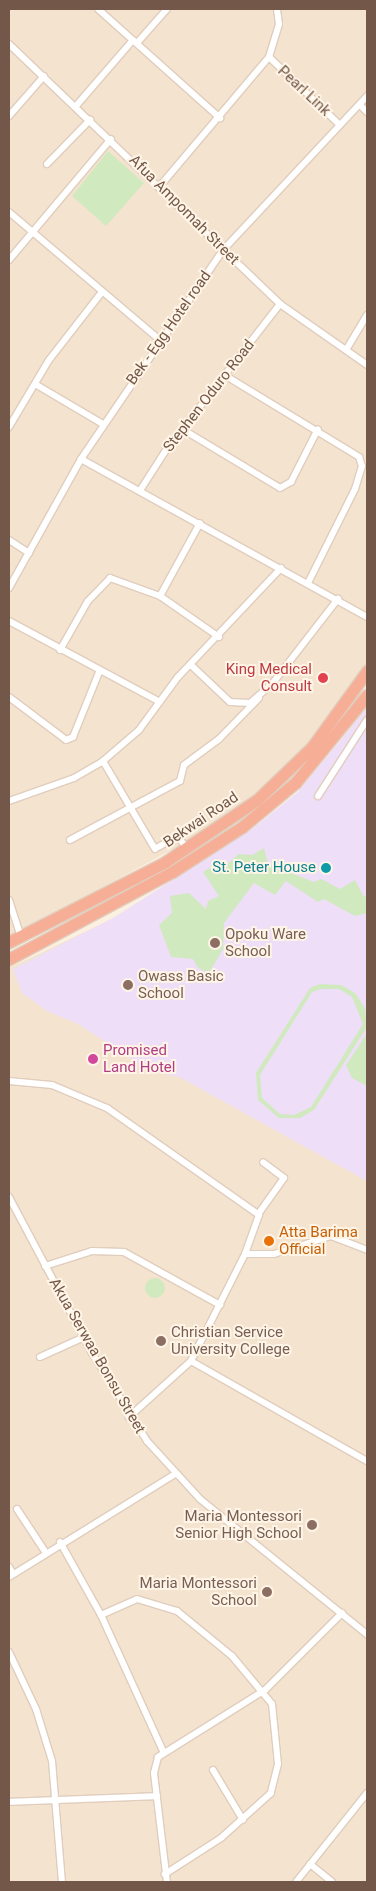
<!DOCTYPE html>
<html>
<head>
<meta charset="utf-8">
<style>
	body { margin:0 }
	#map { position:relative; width:376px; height:1891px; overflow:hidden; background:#fcf1e1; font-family:Roboto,sans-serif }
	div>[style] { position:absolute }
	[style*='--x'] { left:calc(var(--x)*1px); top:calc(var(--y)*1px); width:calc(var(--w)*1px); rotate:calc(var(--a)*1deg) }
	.residential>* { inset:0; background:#f4e3cf }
	.education>* { inset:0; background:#eedef8 }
	.green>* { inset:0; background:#d1e9bf }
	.round { border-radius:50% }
	.roads { filter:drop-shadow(1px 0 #e0cdbd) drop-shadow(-1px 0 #e0cdbd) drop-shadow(0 1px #e0cdbd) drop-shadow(0 -1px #e0cdbd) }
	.street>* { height:6px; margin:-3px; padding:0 3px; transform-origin:3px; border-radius:3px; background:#fff }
	.highway>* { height:11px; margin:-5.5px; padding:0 5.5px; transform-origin:5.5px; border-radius:5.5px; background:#f7ae97 }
	.dots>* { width:14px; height:14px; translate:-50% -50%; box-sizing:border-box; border:2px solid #fff5e7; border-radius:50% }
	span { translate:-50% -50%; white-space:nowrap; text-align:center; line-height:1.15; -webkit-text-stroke:4px #fff5e7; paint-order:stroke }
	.street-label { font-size:15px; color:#735748 }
	.health-label { font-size:15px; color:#be3a42 }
	.right { translate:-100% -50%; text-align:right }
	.culture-label { font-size:15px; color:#0d838f }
	.education-label { font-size:15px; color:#785e54 }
	.left { translate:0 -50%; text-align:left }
	.hotel-label { font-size:15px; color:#b23c85 }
	.food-label { font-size:15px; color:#c56008 }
	.frame { position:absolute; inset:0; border:10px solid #735748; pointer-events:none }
</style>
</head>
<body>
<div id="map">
	<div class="residential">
		<div style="clip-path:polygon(9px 9px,367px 9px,367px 666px,318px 737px,266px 788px,208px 830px,9px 938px)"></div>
		<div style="clip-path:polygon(367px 705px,367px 1882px,9px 1882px,9px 968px,141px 905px,294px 804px)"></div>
	</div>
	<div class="education">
		<div style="clip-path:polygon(367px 708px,367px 1181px,179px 1077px,152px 1072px,78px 1024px,47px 1011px,22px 993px,13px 969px,113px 918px,251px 830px,298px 792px)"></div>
	</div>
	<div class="green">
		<div style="clip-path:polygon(108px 151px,144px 183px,106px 226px,72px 196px)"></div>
		<div style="clip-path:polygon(264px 848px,268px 864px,314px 882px,321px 879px,340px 889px,355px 880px,364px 897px,367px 894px,367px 913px,355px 916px,324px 899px,318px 902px,286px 881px,275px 895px,254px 883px,224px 923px,223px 949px,209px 973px,198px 968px,193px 959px,171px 957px,159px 925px,172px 913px,170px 896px,189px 893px,206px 909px,208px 901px,219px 896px,203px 872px,216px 864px,226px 865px,239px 854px,252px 855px)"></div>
		<div style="clip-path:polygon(evenodd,320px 984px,341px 985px,355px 993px,365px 1008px,367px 1027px,314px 1110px,300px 1118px,279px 1118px,258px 1100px,256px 1073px,310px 988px,320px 984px,321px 989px,339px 989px,352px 997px,363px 1024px,311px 1107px,294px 1115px,280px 1114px,262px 1098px,260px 1075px,312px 992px,321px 989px)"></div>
		<div style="clip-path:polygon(366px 1035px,367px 1036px,367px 1086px,352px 1078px,346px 1065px)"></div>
		<div class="round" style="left:145px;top:1278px;width:20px;height:20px"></div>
	</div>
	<div class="roads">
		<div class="street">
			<div style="--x:98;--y:9;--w:164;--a:41.8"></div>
			<div style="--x:137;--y:43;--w:45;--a:-48.6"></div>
			<div style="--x:9;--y:44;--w:376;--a:43.8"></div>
			<div style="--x:280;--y:304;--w:106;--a:35"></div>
			<div style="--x:269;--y:57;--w:98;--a:43.8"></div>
			<div style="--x:360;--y:105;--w:10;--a:45"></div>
			<div style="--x:76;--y:106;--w:87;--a:-49.2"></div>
			<div style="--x:9;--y:116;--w:53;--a:-48.8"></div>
			<div style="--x:47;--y:164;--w:62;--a:-45.7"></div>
			<div style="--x:160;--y:186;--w:169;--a:-49.8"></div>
			<div style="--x:269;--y:57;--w:34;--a:-73"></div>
			<div style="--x:279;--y:24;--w:15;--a:-98"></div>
			<div style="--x:9;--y:212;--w:197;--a:40.3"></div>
			<div style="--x:9;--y:260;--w:158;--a:-49.9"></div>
			<div style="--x:346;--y:350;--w:41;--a:-59"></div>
			<div style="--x:226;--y:376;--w:156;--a:31.3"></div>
			<div style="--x:359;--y:457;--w:9;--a:72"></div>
			<div style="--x:362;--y:466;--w:24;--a:107"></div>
			<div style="--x:355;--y:489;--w:105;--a:116.6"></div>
			<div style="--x:35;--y:384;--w:79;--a:30.5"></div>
			<div style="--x:9;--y:427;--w:78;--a:-59.2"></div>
			<div style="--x:49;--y:360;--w:86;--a:-52.1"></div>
			<div style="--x:182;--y:429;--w:114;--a:31"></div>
			<div style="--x:280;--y:488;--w:13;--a:-29"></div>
			<div style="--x:291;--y:482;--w:59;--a:-63"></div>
			<div style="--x:81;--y:459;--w:327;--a:28.9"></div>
			<div style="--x:141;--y:489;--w:43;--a:-57.4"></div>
			<div style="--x:164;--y:453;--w:189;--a:-52.1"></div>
			<div style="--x:9;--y:540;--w:24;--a:33"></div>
			<div style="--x:9;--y:588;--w:148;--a:-60.8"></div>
			<div style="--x:81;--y:459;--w:253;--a:-55.8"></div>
			<div style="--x:223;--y:250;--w:211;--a:-46.9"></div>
			<div style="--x:160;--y:596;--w:83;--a:-61.3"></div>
			<div style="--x:9;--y:621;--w:171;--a:28.2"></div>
			<div style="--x:60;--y:650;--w:56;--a:-60.3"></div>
			<div style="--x:88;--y:601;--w:32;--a:-46"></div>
			<div style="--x:110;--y:578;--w:53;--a:19.8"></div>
			<div style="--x:160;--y:596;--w:72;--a:34.8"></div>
			<div style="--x:192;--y:666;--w:52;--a:43.5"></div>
			<div style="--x:230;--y:702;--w:20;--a:3"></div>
			<div style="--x:250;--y:703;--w:29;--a:-41"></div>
			<div style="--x:272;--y:684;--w:108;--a:-52.2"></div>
			<div style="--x:9;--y:697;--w:71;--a:37"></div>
			<div style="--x:66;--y:740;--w:8;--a:-23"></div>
			<div style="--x:73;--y:737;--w:72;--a:-68.1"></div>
			<div style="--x:318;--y:796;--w:90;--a:-57.2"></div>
			<div style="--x:9;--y:801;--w:69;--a:-19.5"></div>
			<div style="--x:74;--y:778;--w:34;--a:-30"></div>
			<div style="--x:70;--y:840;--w:125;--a:-28.2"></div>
			<div style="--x:180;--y:781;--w:16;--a:-76"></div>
			<div style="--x:184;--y:765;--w:44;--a:-36.6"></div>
			<div style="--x:219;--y:739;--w:57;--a:-45.7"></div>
			<div style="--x:187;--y:849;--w:16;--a:-125"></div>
			<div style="--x:178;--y:836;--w:26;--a:151"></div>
			<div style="--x:155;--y:849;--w:102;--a:-120.6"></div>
			<div style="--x:103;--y:761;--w:48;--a:-40.7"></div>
			<div style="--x:139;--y:730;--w:66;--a:-53.7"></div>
			<div style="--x:178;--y:677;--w:150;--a:-46.6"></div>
			<div style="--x:9;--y:900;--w:39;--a:72"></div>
			<div style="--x:9;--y:1081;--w:43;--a:5.3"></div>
			<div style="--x:52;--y:1085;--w:60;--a:22.7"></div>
			<div style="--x:107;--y:1108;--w:186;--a:35.1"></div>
			<div style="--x:259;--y:1215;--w:41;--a:109.7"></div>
			<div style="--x:245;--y:1254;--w:120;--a:116.8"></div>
			<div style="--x:191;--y:1361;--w:84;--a:137.9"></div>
			<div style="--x:9;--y:1197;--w:177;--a:62"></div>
			<div style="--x:92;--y:1353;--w:104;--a:58"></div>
			<div style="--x:147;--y:1441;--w:79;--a:47.6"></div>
			<div style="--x:200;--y:1499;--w:215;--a:39"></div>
			<div style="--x:259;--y:1213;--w:43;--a:-54.5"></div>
			<div style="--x:284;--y:1178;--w:26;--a:-143"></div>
			<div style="--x:245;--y:1254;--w:29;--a:0"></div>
			<div style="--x:274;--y:1254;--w:60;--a:-17.5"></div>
			<div style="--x:331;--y:1236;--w:39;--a:21"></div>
			<div style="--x:45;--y:1266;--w:49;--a:-17.7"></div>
			<div style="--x:92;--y:1251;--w:32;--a:2"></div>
			<div style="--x:124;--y:1252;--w:110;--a:28.9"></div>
			<div style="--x:40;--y:1357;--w:48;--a:-24.4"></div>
			<div style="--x:191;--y:1361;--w:202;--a:29.6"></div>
			<div style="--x:17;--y:1509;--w:53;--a:56.6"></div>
			<div style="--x:60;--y:1542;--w:84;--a:60.7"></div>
			<div style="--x:101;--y:1615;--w:149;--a:65.5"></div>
			<div style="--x:9;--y:1567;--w:8;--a:60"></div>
			<div style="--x:9;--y:1577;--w:195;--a:-31.8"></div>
			<div style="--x:101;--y:1615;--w:39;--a:-24"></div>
			<div style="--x:137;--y:1599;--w:42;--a:16.7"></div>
			<div style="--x:177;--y:1611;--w:71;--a:39.3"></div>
			<div style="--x:232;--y:1656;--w:62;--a:50.2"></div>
			<div style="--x:272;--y:1704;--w:60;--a:84.3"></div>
			<div style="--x:278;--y:1764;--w:30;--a:104"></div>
			<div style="--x:271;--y:1793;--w:67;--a:138"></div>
			<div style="--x:221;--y:1838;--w:67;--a:147.3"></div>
			<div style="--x:9;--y:1652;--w:63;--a:64.7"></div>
			<div style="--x:36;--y:1709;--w:54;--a:72.9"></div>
			<div style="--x:52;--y:1761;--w:121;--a:85.3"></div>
			<div style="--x:213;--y:1770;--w:58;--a:59"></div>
			<div style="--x:9;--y:1802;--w:148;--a:-2.3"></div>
			<div style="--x:310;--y:1864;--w:28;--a:39"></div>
			<div style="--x:167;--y:1882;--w:110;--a:-96.8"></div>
			<div style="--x:154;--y:1773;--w:16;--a:-76"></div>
			<div style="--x:158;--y:1757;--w:126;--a:-32.1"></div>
			<div style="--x:265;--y:1690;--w:109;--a:-45"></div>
			<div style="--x:296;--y:1882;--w:114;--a:-51.4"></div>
		</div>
		<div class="highway">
			<div style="--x:9;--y:942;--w:175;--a:-27.1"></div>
			<div style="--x:165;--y:862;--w:111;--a:-34"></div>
			<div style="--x:257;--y:800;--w:76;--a:-43.9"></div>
			<div style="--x:312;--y:747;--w:94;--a:-54.1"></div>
			<div style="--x:9;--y:959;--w:185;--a:-28.1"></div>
			<div style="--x:172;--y:872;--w:83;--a:-32.7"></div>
			<div style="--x:242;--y:827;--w:70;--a:-39.8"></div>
			<div style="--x:296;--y:782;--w:112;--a:-50.8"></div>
		</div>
	</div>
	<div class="dots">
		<div style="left:323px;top:678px;background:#e0444e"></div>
		<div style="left:326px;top:868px;background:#0f9aa8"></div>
		<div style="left:215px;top:943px;background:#8d6e63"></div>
		<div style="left:128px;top:985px;background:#8d6e63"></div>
		<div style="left:93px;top:1059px;background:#d1479c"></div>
		<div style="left:269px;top:1241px;background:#e8710a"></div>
		<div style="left:161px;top:1341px;background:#8d6e63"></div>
		<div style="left:312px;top:1525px;background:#8d6e63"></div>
		<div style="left:267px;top:1592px;background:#8d6e63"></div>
	</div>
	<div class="street-label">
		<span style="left:304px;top:91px;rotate:43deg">Pearl Link</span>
		<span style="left:184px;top:210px;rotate:45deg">Afua Ampomah Street</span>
		<span style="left:169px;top:328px;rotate:-55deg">Bek - Egg Hotel road</span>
		<span style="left:209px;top:396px;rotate:-52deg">Stephen Oduro Road</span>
		<span style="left:201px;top:820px;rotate:-34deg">Bekwai Road</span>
		<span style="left:97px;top:1356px;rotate:60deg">Akua Serwaa Bonsu Street</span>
	</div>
	<div class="health-label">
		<span class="right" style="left:312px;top:678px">King Medical<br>Consult</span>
	</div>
	<div class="culture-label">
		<span class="right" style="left:316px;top:868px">St. Peter House</span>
	</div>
	<div class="education-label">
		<span class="left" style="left:225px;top:943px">Opoku Ware<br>School</span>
		<span class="left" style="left:138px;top:985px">Owass Basic<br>School</span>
		<span class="left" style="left:171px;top:1341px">Christian Service<br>University College</span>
		<span class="right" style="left:302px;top:1525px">Maria Montessori<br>Senior High School</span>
		<span class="right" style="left:257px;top:1592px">Maria Montessori<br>School</span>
	</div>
	<div class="hotel-label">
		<span class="left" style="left:103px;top:1059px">Promised<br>Land Hotel</span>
	</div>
	<div class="food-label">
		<span class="left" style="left:279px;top:1241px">Atta Barima<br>Official</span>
	</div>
	<div class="frame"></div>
</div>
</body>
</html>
